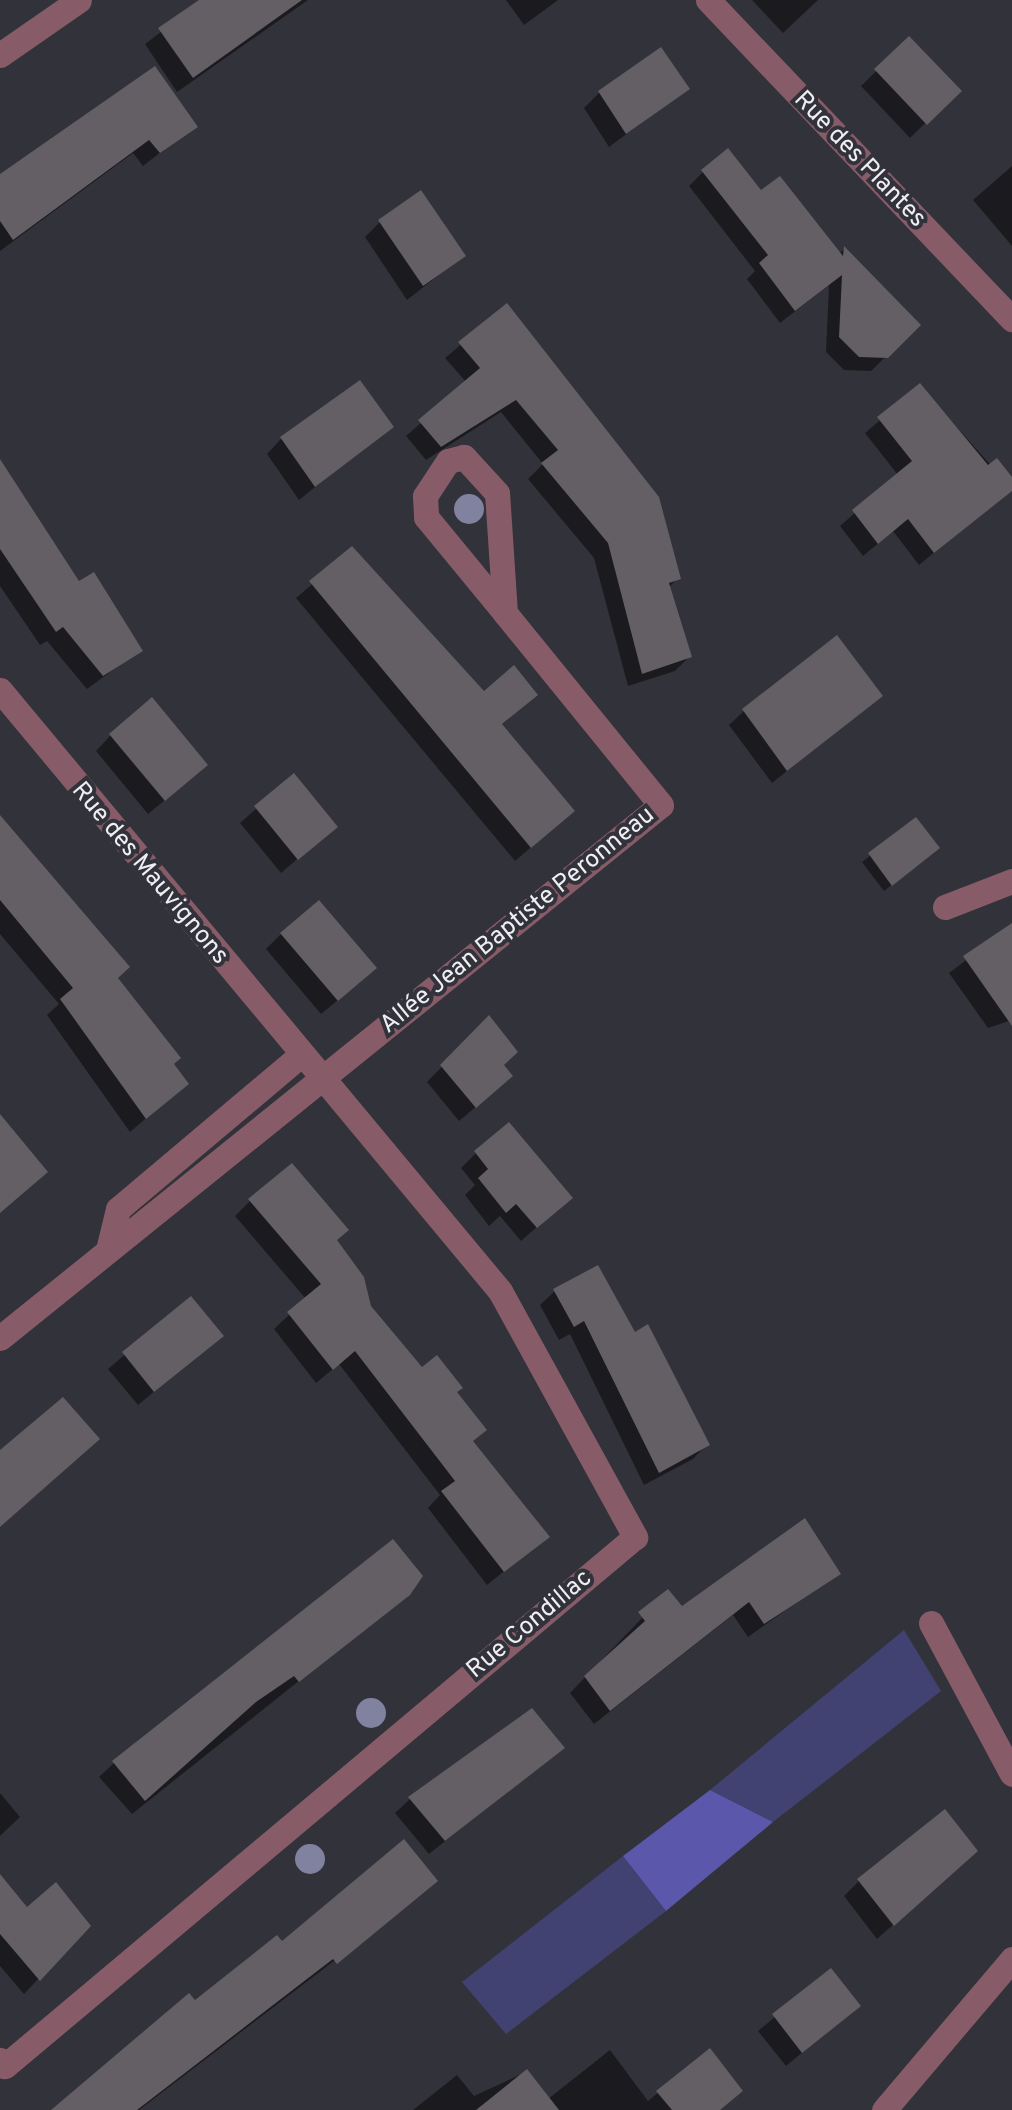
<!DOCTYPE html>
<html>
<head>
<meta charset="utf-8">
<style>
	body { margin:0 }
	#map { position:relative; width:1012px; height:2110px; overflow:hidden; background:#32323a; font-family:Overpass,sans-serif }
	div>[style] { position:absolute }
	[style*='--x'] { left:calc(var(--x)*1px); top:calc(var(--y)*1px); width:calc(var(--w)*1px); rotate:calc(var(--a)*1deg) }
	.green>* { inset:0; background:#424272 }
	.forest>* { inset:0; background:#5b57ab }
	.shadow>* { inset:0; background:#0007 }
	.building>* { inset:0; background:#645e65 }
	.minor>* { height:25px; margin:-12.5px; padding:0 12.5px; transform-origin:12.5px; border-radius:12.5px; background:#875c68 }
	.trees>* { width:30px; height:30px; margin:-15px; border-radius:50%; background:#81829f }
	span { translate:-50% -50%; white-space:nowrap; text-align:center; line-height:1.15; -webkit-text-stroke:8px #32323a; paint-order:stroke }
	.street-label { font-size:25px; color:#eeeef3 }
</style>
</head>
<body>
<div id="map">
	<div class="green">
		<div style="clip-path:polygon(904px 1630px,941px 1691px,773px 1822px,710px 1790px)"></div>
		<div style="clip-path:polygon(623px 1856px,666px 1911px,506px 2034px,462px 1982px)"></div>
	</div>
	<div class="forest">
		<div style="clip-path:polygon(710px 1790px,773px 1822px,666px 1911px,623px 1856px)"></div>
	</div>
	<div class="shadow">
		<div style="clip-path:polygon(203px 0,308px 0,177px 92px,145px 44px)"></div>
		<div style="clip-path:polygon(506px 0,558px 0,524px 25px)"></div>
		<div style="clip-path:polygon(752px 0,818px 0,783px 33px)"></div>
		<div style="clip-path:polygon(909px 39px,958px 91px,910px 138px,861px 86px)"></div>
		<div style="clip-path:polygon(155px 70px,194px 126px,143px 166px,133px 153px,0 251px,0 185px)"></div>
		<div style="clip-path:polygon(687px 89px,609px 147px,584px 108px,599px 93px)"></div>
		<div style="clip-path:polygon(1012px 166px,1012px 246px,973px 200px)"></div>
		<div style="clip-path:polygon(703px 172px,760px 194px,839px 254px,844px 249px,918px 325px,871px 371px,844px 370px,826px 352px,829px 285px,780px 323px,747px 279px,755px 271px,689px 186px)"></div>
		<div style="clip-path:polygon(380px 222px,463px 256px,407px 300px,365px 237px)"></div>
		<div style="clip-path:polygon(507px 306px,678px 578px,668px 588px,689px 657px,675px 671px,628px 686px,594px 558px,528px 479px,543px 464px,501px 412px,426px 460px,406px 436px,467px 383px,445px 358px)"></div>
		<div style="clip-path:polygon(920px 386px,1012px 489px,919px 565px,893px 531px,863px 556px,840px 526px,898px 475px,865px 433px)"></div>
		<div style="clip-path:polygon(390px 427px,299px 500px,267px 454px,281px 439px)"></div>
		<div style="clip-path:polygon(0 464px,79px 585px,140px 650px,87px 689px,47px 641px,40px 645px,0 586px)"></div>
		<div style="clip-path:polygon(352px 550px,484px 694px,520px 709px,500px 726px,557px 825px,515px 861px,296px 598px)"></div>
		<div style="clip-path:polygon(880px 696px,772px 783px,729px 725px,744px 711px)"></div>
		<div style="clip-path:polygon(111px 735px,189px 780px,148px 814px,96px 751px)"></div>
		<div style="clip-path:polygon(293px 777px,335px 827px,281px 873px,240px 823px)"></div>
		<div style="clip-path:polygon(0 818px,186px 1084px,130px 1132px,47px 1015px,59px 1004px,0 934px)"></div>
		<div style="clip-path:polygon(916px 820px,930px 855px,884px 891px,862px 862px)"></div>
		<div style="clip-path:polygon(1012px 926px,1012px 1020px,988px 1028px,949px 973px)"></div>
		<div style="clip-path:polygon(281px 934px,359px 983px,321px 1014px,266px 949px)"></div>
		<div style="clip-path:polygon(488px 1019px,501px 1066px,495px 1091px,459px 1121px,427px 1082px)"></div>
		<div style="clip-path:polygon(476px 1153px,554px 1212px,521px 1241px,500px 1216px,489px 1226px,465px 1195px,475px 1185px,461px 1168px)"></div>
		<div style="clip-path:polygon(250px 1201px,335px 1241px,369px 1307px,547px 1537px,487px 1585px,428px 1508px,440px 1495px,339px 1364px,316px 1383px,274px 1329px,306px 1299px,235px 1216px)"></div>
		<div style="clip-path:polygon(555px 1291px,634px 1336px,707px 1444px,693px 1459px,644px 1485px,570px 1334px,559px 1340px,540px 1305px)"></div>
		<div style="clip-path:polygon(190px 1299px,221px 1336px,138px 1405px,108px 1369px)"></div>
		<div style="clip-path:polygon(838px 1573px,748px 1637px,733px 1615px,594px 1724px,570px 1693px,667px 1592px,681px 1609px)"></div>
		<div style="clip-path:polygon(408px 1594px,132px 1814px,99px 1777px,114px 1763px)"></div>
		<div style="clip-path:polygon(562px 1748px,429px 1854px,395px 1813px,410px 1799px)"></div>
		<div style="clip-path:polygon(0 1793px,20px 1817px,0 1836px)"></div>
		<div style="clip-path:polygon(959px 1866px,877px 1939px,844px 1896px,859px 1881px)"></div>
		<div style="clip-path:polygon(0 1878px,26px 1910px,88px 1926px,24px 1994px,0 1966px)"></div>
		<div style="clip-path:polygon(419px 1896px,139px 2110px,55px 2110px,281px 1944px)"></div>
		<div style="clip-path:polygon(830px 1971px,858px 2006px,786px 2066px,758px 2031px)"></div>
		<div style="clip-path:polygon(610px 2050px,648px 2101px,709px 2051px,720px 2110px,413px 2110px,457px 2075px,474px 2096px,526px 2072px,548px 2099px)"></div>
	</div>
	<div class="building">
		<div style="clip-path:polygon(199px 0,302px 0,193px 78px,158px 28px)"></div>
		<div style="clip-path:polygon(909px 36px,962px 91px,927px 125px,874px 69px)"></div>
		<div style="clip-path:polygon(661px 47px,690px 89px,626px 134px,598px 91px)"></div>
		<div style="clip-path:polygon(155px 66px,198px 127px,160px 153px,149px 140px,13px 240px,0 221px,0 174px)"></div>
		<div style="clip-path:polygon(728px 148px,761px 190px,780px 176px,843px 256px,844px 246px,921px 325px,888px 358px,859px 357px,839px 337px,842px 275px,795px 311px,759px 263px,768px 255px,701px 170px)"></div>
		<div style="clip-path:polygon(421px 190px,466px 256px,423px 286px,378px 220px)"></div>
		<div style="clip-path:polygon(507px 303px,659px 497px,681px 579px,669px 583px,692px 657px,642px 674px,608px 543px,541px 463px,558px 450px,516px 400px,441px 447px,418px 420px,480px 368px,458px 342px)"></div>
		<div style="clip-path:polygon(360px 380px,394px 427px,315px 487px,280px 437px)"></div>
		<div style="clip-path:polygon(920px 383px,988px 465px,997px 458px,1012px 477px,1012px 491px,934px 553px,908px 519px,878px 544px,852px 510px,912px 461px,877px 417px)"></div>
		<div style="clip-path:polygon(0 459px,79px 581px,94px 572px,143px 651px,103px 676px,63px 627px,56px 632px,0 549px)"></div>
		<div style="clip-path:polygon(352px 546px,484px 691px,514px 665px,538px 695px,502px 724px,575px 811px,531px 848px,309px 581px)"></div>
		<div style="clip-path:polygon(837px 635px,883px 696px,787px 771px,742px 709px)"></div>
		<div style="clip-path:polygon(152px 697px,208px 765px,165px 801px,109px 734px)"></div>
		<div style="clip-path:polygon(294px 773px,338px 827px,298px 860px,254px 806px)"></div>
		<div style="clip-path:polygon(0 815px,130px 967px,118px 978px,181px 1058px,174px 1064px,189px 1084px,146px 1119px,60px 999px,73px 988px,0 900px)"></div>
		<div style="clip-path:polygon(916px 817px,940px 848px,892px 886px,868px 853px)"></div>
		<div style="clip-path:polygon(319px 900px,377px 968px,338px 1001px,280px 933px)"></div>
		<div style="clip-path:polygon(1012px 923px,1012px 1026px,963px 956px)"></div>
		<div style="clip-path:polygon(489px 1015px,518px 1052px,504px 1065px,513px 1076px,476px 1108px,440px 1065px)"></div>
		<div style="clip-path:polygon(0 1114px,48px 1172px,0 1213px)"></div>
		<div style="clip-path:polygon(509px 1122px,573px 1198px,537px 1228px,516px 1204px,506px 1213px,478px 1178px,488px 1169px,474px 1151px)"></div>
		<div style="clip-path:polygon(292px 1163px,349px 1230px,337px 1240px,364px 1277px,371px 1306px,422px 1367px,437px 1355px,463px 1388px,457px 1392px,487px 1430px,473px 1441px,550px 1537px,504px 1572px,441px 1491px,455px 1481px,355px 1351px,333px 1370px,287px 1312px,321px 1284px,248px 1199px)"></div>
		<div style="clip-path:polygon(598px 1265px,635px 1332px,648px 1324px,710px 1445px,659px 1473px,584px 1321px,574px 1327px,553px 1289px)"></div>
		<div style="clip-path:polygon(191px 1296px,224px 1336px,154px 1392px,122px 1352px)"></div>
		<div style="clip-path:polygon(63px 1397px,100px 1439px,0 1527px,0 1450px)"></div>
		<div style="clip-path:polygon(805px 1518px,841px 1574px,764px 1624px,749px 1602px,610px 1711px,584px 1676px,645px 1621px,638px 1612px,668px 1589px,682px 1606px)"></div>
		<div style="clip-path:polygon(393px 1539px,423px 1576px,410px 1595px,299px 1682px,294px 1676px,256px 1702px,145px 1801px,112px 1761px)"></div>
		<div style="clip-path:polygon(532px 1708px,565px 1748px,445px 1841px,408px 1797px)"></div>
		<div style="clip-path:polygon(945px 1809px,978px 1851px,894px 1926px,857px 1879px)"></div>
		<div style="clip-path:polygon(404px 1839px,438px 1881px,337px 1964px,333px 1959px,137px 2110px,51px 2110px,189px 1993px,195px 2000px,277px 1935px,282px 1941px)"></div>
		<div style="clip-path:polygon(0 1874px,27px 1907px,56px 1882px,91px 1926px,40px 1981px,0 1934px)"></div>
		<div style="clip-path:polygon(831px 1968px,861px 2006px,802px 2053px,772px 2014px)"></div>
		<div style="clip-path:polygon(710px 2048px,743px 2091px,720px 2110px,672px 2110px,656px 2091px)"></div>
		<div style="clip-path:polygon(527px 2069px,559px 2110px,476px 2110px)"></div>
	</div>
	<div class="minor">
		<div style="--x:708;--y:0;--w:441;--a:46.4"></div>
		<div style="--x:0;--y:55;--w:96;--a:-34.8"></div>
		<div style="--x:0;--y:690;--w:782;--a:50.24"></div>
		<div style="--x:500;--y:1291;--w:281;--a:61.2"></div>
		<div style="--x:635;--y:1537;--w:823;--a:139.98"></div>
		<div style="--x:5;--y:2066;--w:8;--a:-130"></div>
		<div style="--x:945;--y:907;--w:72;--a:-21.2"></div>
		<div style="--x:108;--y:1250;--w:42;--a:-76.3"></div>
		<div style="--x:118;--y:1209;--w:239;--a:-40.1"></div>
		<div style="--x:0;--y:1338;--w:849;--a:-38.88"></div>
		<div style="--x:661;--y:805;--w:247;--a:-129.1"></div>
		<div style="--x:505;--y:613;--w:120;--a:-93.8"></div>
		<div style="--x:497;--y:493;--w:49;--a:-132.5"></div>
		<div style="--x:464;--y:457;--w:16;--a:166"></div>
		<div style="--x:448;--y:461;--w:42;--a:123.3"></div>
		<div style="--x:425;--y:496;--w:21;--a:87"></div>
		<div style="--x:426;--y:517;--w:124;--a:50.5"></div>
		<div style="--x:931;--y:1623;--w:171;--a:61.8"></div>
		<div style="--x:884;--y:2110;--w:198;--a:-49.7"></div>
	</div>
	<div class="trees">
		<div style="left:469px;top:509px"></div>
		<div style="left:371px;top:1713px"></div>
		<div style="left:310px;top:1859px"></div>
	</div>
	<div class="street-label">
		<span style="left:859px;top:160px;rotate:46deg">Rue des Plantes</span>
		<span style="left:149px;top:874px;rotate:50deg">Rue des Mauvignons</span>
		<span style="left:518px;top:921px;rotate:-39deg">Allée Jean Baptiste Peronneau</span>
		<span style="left:530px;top:1625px;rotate:-40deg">Rue Condillac</span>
	</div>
</div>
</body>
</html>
